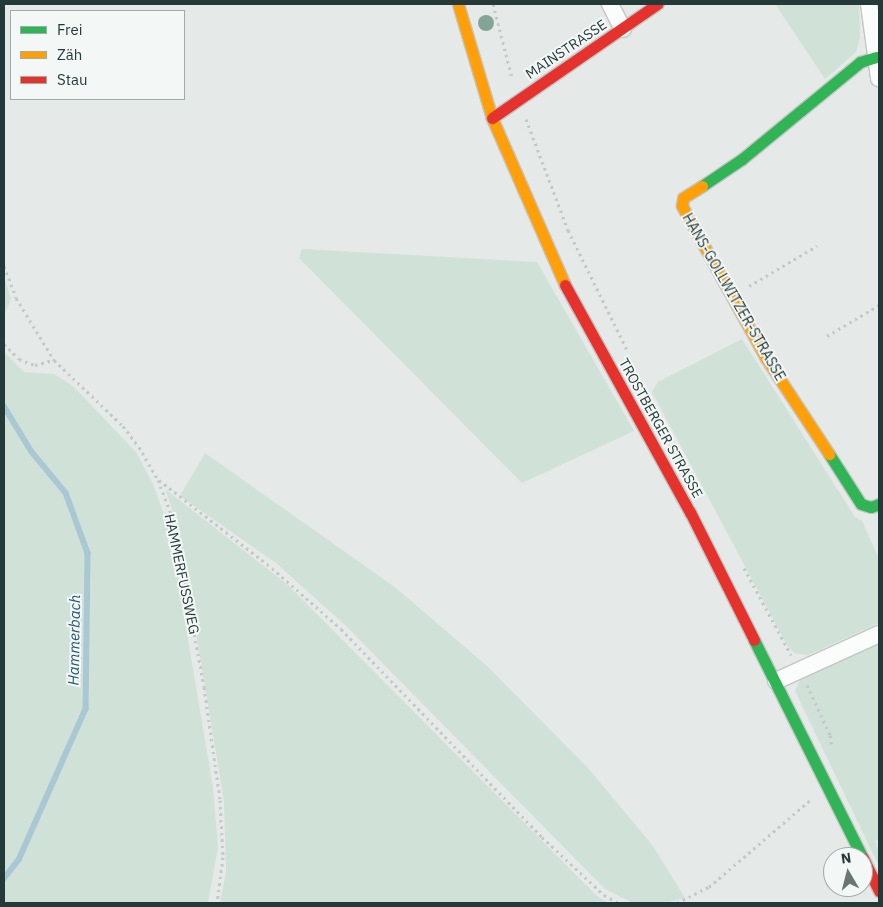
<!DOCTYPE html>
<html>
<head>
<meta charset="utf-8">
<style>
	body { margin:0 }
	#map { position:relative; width:883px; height:907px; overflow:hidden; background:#e5e9e8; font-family:"IBM Plex Sans",sans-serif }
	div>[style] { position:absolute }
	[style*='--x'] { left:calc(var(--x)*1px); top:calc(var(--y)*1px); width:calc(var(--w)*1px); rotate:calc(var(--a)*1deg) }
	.green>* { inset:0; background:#d0e1d8 }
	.stream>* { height:5.5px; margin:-2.75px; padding:0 2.75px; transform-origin:2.75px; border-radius:2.75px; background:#aac7d4 }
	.path>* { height:3px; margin-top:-1.5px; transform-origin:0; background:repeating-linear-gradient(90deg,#c2c9c8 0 2.5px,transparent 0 6.5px) }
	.roads { filter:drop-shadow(1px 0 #c2c6c5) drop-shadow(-1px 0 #c2c6c5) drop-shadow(0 1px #c2c6c5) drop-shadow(0 -1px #c2c6c5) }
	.street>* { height:16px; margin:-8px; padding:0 8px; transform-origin:8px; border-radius:8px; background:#fbfcfc }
	.fast>* { height:11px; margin:-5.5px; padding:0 5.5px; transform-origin:5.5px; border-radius:5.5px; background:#30b455 }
	.slow>* { height:11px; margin:-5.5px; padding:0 5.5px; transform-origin:5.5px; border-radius:5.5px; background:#ff9f0a }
	.jam>* { height:11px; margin:-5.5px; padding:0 5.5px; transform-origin:5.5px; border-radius:5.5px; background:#e5322d }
	.trees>* { width:16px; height:16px; margin:-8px; border-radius:50%; background:#83a596 }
	span { translate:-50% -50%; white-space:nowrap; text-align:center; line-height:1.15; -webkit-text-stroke:4px #f3f8f6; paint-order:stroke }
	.street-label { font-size:14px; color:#243a38 }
	.water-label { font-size:15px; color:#245870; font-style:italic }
	.frame { position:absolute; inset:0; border:5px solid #243a38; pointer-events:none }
	.legend { position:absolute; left:10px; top:10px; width:175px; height:90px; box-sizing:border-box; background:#f3f8f6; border:1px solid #a0acaa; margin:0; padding:6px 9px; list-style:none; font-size:15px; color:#243a38 }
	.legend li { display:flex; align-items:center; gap:10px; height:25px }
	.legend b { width:25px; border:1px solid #a0acaa }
	.north { position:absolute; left:823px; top:847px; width:50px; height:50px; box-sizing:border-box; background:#f3f8f6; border:1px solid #a0acaa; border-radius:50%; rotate:352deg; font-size:14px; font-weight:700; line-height:20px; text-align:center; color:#243a38 }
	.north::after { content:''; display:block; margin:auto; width:18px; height:22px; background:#687776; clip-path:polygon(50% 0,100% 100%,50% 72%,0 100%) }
</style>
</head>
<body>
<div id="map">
	<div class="green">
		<div style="clip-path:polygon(775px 4px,859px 4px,860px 38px,856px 52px,825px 79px)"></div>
		<div style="clip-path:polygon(302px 249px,537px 262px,634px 431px,522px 483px,299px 258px)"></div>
		<div style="clip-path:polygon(4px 276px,11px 299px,4px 315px)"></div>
		<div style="clip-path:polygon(742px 339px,855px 517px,862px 521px,879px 559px,879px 623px,808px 655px,794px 653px,787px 645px,652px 392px,658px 382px)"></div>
		<div style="clip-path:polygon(4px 352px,24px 372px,54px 374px,73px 386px,136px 452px,154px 486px,170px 533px,213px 787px,218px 848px,208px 903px,4px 903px)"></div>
		<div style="clip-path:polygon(205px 453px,396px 588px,487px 666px,588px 768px,653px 846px,685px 898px,665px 903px,633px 903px,605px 889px,345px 625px,276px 563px,180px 496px)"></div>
		<div style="clip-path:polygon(165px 489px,288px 585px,597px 896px,609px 903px,220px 903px,226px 872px,224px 802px,179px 529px)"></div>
		<div style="clip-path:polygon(879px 642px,879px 839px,875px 841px,879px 851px,879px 866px,795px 691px,800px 680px)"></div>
	</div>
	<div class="stream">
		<div style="--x:4;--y:406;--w:54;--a:58.7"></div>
		<div style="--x:32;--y:452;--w:53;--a:50.3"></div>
		<div style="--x:66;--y:493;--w:64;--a:69.9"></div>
		<div style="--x:88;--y:553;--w:156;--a:90.7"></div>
		<div style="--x:86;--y:709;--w:165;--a:113.9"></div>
		<div style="--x:19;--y:860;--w:24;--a:128"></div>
	</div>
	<div class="path">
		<div style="--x:493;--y:4;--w:76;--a:75.6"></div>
		<div style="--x:526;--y:119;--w:119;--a:69.3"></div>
		<div style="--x:568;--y:230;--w:136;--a:63.8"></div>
		<div style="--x:4;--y:266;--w:34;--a:69"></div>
		<div style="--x:16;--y:298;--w:73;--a:58.5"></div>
		<div style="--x:54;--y:360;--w:95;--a:43.7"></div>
		<div style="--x:123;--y:426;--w:26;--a:53"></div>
		<div style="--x:139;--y:447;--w:38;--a:60"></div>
		<div style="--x:158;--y:480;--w:42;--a:69"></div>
		<div style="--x:173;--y:519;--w:171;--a:79.5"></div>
		<div style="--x:204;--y:687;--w:114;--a:81.9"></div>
		<div style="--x:220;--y:800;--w:57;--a:87"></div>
		<div style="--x:223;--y:857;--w:46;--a:97.4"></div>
		<div style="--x:749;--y:286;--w:79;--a:-30.5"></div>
		<div style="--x:827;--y:336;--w:61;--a:-30.8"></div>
		<div style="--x:4;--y:344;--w:21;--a:45"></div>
		<div style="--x:19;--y:359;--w:17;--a:21"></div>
		<div style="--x:35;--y:365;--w:20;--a:-15"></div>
		<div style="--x:159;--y:480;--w:143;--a:37.9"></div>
		<div style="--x:272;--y:568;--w:92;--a:41.5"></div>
		<div style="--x:341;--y:629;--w:289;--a:46"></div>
		<div style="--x:542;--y:837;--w:85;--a:43.1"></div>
		<div style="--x:604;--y:895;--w:17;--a:28"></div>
		<div style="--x:744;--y:568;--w:99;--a:61.6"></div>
		<div style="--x:807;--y:685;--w:55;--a:65.3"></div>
		<div style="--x:830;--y:735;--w:11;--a:80"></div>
		<div style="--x:677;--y:903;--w:36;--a:-27"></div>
		<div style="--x:709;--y:887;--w:133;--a:-40.7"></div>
	</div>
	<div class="roads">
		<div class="street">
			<div style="--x:610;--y:4;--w:28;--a:63"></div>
			<div style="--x:869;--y:4;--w:75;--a:82.3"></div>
			<div style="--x:776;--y:681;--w:113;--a:-24.5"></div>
		</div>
		<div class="fast">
			<div style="--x:702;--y:186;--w:48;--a:-34"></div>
			<div style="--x:742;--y:159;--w:153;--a:-39.4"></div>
			<div style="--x:860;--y:62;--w:17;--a:-17"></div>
			<div style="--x:829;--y:454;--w:59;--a:57.4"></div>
			<div style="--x:861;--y:504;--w:10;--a:17"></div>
			<div style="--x:871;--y:507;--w:9;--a:-21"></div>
			<div style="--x:754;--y:640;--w:242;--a:63.5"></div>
		</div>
		<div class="slow">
			<div style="--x:458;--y:4;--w:119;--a:73.4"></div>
			<div style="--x:492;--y:118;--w:182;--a:66.4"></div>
			<div style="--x:702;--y:186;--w:22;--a:148"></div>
			<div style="--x:683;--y:198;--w:8;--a:97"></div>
			<div style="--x:682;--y:206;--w:174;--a:61.1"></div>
			<div style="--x:766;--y:358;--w:115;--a:56.7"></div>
		</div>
		<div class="jam">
			<div style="--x:492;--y:118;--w:201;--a:-34.6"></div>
			<div style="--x:565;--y:285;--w:259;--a:61.2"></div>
			<div style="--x:690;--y:512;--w:143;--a:63.4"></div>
			<div style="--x:863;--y:858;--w:37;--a:64"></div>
		</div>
	</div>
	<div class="trees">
		<div style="left:486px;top:23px"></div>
	</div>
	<div class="street-label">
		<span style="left:566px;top:49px;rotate:-34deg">MAINSTRASSE</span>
		<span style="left:734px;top:297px;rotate:60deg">HANS-GOLLWITZER-STRASSE</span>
		<span style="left:661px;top:428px;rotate:61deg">TROSTBERGER STRASSE</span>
		<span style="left:182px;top:574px;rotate:78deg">HAMMERFUSSWEG</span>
	</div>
	<div class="water-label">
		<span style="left:74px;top:640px;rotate:-89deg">Hammerbach</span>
	</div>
	<div class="frame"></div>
	<ul class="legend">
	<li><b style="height:6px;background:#30b455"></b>Frei</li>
	<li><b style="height:6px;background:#ff9f0a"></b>Zäh</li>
	<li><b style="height:6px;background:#e5322d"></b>Stau</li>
	</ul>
	<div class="north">N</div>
</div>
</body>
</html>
